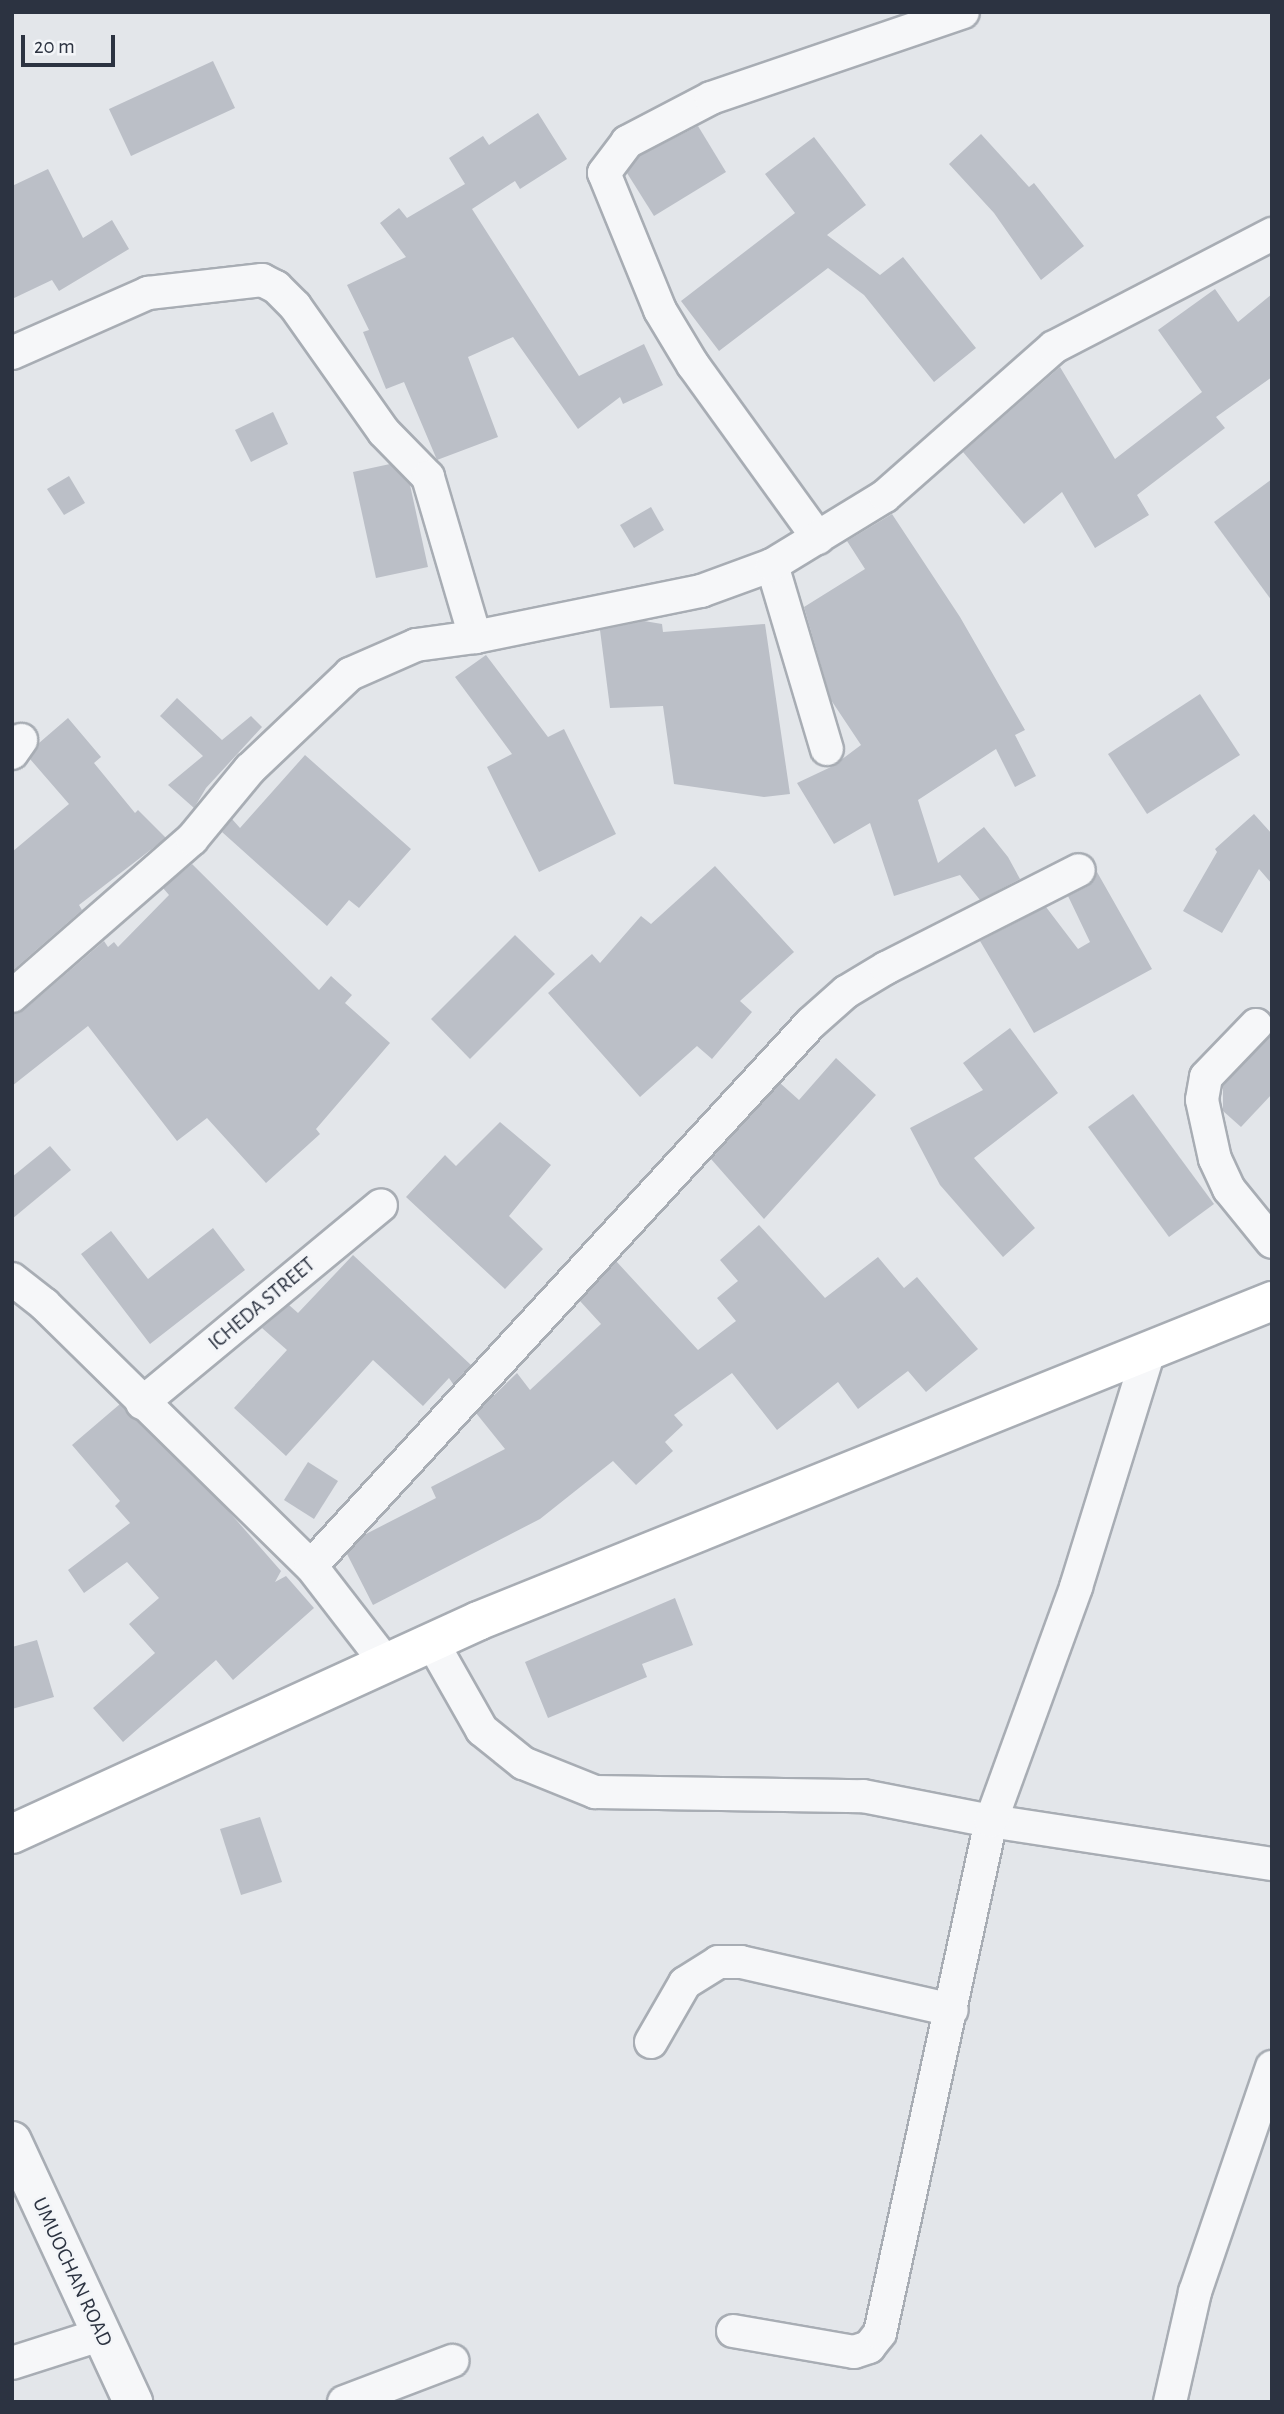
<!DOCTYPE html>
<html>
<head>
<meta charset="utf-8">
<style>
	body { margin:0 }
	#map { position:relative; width:1284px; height:2414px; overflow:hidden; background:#e3e6ea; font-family:"Alegreya Sans",sans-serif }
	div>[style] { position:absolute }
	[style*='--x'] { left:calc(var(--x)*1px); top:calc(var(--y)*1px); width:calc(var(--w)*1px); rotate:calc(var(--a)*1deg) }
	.building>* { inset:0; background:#bbbfc7 }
	.roads { filter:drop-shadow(2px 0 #a8adb4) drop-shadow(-2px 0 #a8adb4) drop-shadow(0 2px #a8adb4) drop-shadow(0 -2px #a8adb4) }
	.minor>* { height:32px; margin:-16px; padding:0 16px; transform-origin:16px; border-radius:16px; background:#f6f7f9 }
	.tertiary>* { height:38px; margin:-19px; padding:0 19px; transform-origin:19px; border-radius:19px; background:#f6f7f9 }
	.secondary>* { height:38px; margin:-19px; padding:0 19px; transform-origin:19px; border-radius:19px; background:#fff }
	span { translate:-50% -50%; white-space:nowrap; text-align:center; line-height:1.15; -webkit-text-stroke:5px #f3f5f8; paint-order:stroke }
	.street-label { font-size:21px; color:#2c3341 }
	.frame { position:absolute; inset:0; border:14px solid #2c3341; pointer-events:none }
	.scale { position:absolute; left:21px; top:35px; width:94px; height:32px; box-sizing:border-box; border:4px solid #2c3341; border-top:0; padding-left:9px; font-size:21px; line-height:24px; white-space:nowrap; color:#2c3341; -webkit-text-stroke:5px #f3f5f8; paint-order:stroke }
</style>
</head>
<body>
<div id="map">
	<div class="building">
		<div style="clip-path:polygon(213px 61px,235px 108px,131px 156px,109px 109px)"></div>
		<div style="clip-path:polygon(538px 113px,567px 159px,520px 189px,515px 181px,472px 209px,579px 376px,644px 344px,663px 385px,623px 404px,620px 397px,578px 429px,513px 337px,468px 357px,498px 437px,437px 460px,404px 382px,386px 389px,363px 332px,369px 330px,347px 285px,406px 257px,380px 223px,399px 208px,407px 218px,465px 184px,449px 158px,483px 136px,489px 145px)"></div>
		<div style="clip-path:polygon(698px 126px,726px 172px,654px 216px,627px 173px,639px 156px)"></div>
		<div style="clip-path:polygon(981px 134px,1029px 187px,1034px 183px,1084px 246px,1041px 280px,994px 213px,949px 164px)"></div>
		<div style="clip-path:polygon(814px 137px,866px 205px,827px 235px,880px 275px,903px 257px,976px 348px,934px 382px,864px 295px,828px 268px,719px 351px,681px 301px,795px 213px,765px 174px)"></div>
		<div style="clip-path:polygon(48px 169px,83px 238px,112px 220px,129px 249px,59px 291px,52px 280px,12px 299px,12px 186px)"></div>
		<div style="clip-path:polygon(1215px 289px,1238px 322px,1272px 294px,1272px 377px,1216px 417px,1225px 428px,1137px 495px,1149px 515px,1095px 548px,1062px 492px,1024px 524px,963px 452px,1060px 367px,1115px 459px,1202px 392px,1158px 330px)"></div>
		<div style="clip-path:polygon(273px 412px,288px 444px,251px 462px,235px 430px)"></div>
		<div style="clip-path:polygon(390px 464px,410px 485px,428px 567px,376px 578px,353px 472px)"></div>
		<div style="clip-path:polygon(69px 476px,85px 503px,64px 515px,47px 489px)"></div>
		<div style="clip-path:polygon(1272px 479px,1272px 601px,1214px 522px)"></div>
		<div style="clip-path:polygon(651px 507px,664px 530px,634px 548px,620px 525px)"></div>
		<div style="clip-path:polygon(892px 514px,960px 617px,1025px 730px,1015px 735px,1036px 776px,1015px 787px,996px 749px,918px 800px,938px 863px,984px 827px,1008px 857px,1020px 879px,980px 900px,960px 875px,894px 896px,870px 823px,834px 844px,797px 783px,833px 766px,861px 745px,831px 700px,804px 607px,865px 569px,847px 541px)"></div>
		<div style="clip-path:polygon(644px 621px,662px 624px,663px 632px,765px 624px,790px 794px,764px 797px,674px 784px,663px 706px,610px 708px,600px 630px)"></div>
		<div style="clip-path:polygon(486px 655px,548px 737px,564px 729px,616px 834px,539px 872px,487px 767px,512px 754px,455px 677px)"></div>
		<div style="clip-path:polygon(1200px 694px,1240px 755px,1147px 814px,1108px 754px)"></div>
		<div style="clip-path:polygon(177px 698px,222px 740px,251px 716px,262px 727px,206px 788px,194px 808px,168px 785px,203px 756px,160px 716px)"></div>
		<div style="clip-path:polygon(68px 718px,101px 757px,94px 763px,135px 813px,138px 810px,166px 838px,79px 905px,82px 910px,12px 971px,12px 852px,69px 804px,30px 759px,39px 743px)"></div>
		<div style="clip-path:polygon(305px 755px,411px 849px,359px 908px,349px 900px,327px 926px,222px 832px,232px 819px,240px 828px)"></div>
		<div style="clip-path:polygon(1254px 814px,1272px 834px,1272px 884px,1259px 869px,1222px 933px,1183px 911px,1217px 852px,1215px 849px)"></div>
		<div style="clip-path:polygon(192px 864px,319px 990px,331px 976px,352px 995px,345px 1003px,390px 1043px,316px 1129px,320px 1134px,266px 1183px,207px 1118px,177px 1141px,88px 1026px,12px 1086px,12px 1014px,24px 1010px,104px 941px,108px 947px,114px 942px,118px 947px,169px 895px,163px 888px)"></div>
		<div style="clip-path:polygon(715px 866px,794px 952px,740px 1001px,752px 1012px,712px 1059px,697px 1046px,640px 1097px,548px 993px,592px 954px,600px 963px,641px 916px,651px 924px)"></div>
		<div style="clip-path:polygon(1097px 872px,1152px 969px,1034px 1033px,980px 941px,1046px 907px,1078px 949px,1090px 942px,1068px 896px,1088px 886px)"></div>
		<div style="clip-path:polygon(515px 935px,555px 974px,470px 1059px,431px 1019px)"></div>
		<div style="clip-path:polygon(1010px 1028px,1058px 1093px,974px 1158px,1035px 1228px,1003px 1257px,940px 1185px,910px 1128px,983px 1090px,963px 1063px)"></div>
		<div style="clip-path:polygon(1272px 1033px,1272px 1094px,1241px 1127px,1223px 1111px,1223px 1086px)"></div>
		<div style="clip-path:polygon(836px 1058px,876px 1095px,764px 1219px,711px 1159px,780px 1083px,799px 1100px)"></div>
		<div style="clip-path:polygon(1133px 1094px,1214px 1204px,1169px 1237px,1088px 1127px)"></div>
		<div style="clip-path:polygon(500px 1122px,551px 1165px,509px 1216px,543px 1249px,505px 1289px,406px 1197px,445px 1155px,456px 1166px)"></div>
		<div style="clip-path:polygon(50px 1146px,71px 1170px,12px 1219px,12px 1177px)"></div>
		<div style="clip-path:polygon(759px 1225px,825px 1298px,878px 1257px,904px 1288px,917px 1277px,978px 1349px,926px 1392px,908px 1371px,858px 1409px,838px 1382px,777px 1430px,732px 1373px,674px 1415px,683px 1425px,665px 1442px,673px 1451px,636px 1485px,613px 1461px,540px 1519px,373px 1605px,347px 1554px,364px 1535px,436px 1498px,431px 1487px,505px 1449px,476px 1413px,517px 1373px,530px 1390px,601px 1324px,580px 1301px,616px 1261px,698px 1350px,736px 1321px,717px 1298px,738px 1281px,720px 1260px)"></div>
		<div style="clip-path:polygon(213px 1228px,245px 1270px,150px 1344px,81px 1254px,111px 1231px,148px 1279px)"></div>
		<div style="clip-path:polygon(353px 1255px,471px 1365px,453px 1384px,449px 1378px,423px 1406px,373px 1360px,286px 1456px,234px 1408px,287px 1350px,262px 1328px,289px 1305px,298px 1313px)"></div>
		<div style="clip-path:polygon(120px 1404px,224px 1506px,281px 1571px,275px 1582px,286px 1576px,314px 1608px,233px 1680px,216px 1660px,123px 1742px,93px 1708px,155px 1653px,129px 1624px,159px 1598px,127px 1562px,84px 1593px,68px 1570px,130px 1523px,115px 1506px,120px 1501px,72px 1445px)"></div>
		<div style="clip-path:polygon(308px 1462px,338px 1481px,314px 1519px,284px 1500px)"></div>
		<div style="clip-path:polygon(675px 1598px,693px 1645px,642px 1664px,647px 1677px,548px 1718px,525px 1662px)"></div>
		<div style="clip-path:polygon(37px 1640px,54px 1697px,12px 1709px,12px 1647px)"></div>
		<div style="clip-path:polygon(260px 1817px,282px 1882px,241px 1895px,220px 1829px)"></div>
	</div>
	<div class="roads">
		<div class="minor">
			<div style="--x:12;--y:353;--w:149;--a:-23.8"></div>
			<div style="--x:148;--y:293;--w:115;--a:-6.5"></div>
			<div style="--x:262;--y:280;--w:16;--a:27"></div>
			<div style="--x:276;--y:287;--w:27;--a:45"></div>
			<div style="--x:295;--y:306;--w:154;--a:54.8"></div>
			<div style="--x:384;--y:432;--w:63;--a:45.6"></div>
			<div style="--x:428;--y:477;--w:167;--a:73.6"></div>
			<div style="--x:818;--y:538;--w:213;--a:-125.8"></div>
			<div style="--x:693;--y:365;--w:64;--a:-121"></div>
			<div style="--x:660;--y:310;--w:148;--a:-112.2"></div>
			<div style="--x:604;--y:173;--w:39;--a:-53"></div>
			<div style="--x:627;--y:142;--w:95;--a:-27.6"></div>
			<div style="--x:711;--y:98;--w:266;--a:-18.8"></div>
			<div style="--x:772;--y:565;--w:192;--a:73.4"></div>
			<div style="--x:12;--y:753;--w:16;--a:-55"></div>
			<div style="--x:12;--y:996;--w:239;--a:-41.1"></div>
			<div style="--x:192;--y:839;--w:91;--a:-50.4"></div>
			<div style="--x:250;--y:769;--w:138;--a:-43.5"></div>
			<div style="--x:350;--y:674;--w:72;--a:-23.7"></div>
			<div style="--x:416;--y:645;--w:60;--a:-7.7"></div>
			<div style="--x:475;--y:637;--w:231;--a:-11.5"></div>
			<div style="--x:701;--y:591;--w:76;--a:-20.1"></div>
			<div style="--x:772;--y:565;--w:132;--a:-31.4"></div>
			<div style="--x:885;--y:496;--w:225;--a:-41.4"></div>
			<div style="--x:1054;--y:347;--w:246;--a:-27.4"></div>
			<div style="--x:1256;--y:1025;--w:72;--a:133.9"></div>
			<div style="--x:1206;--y:1077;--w:23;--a:100"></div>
			<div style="--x:1202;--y:1100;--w:60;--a:77.6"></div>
			<div style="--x:1215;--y:1159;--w:33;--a:65"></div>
			<div style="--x:1229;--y:1189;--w:68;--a:50.9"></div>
			<div style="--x:12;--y:1279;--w:41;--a:38"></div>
			<div style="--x:44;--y:1304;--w:374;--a:44.5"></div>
			<div style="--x:311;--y:1566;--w:123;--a:52.3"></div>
			<div style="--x:142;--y:1403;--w:310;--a:-39.6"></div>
			<div style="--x:311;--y:1566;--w:738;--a:-47.36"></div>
			<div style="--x:811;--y:1023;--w:47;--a:-41.5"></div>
			<div style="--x:846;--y:992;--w:47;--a:-31"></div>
			<div style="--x:886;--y:968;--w:216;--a:-26.9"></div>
			<div style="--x:432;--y:1642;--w:101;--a:60.4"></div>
			<div style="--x:482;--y:1730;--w:53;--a:38.8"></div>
			<div style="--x:523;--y:1763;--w:78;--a:21.9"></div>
			<div style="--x:595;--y:1792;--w:268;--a:0.9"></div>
			<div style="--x:863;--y:1796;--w:130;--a:11.1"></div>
			<div style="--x:991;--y:1821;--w:284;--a:8.7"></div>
			<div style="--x:651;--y:2042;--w:68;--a:-60"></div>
			<div style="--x:685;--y:1983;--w:39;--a:-32"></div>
			<div style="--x:718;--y:1962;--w:23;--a:0"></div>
			<div style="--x:741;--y:1962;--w:216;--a:12.8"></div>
			<div style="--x:733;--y:2331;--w:123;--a:9.8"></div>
			<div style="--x:854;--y:2352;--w:16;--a:-18"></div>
			<div style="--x:869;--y:2347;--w:18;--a:-52"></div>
			<div style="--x:880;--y:2333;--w:524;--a:-77.77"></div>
			<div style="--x:991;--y:1821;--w:249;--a:-70"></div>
			<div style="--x:1076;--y:1587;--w:247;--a:-72.8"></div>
			<div style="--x:12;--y:2363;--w:92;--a:-17.7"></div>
			<div style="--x:344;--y:2402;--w:116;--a:-20.8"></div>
			<div style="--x:1170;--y:2402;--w:113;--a:-77.2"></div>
			<div style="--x:1195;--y:2292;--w:238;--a:-71.1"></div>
		</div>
		<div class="tertiary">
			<div style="--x:12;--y:2141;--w:288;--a:65.1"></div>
		</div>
		<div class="secondary">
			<div style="--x:12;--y:1834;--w:512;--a:-24.56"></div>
			<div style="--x:478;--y:1621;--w:856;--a:-21.95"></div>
		</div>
	</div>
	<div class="street-label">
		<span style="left:262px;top:1304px;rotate:-40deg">ICHEDA STREET</span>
		<span style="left:72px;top:2272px;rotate:65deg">UMUOCHAN ROAD</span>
	</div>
	<div class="frame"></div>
	<div class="scale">20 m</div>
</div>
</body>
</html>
